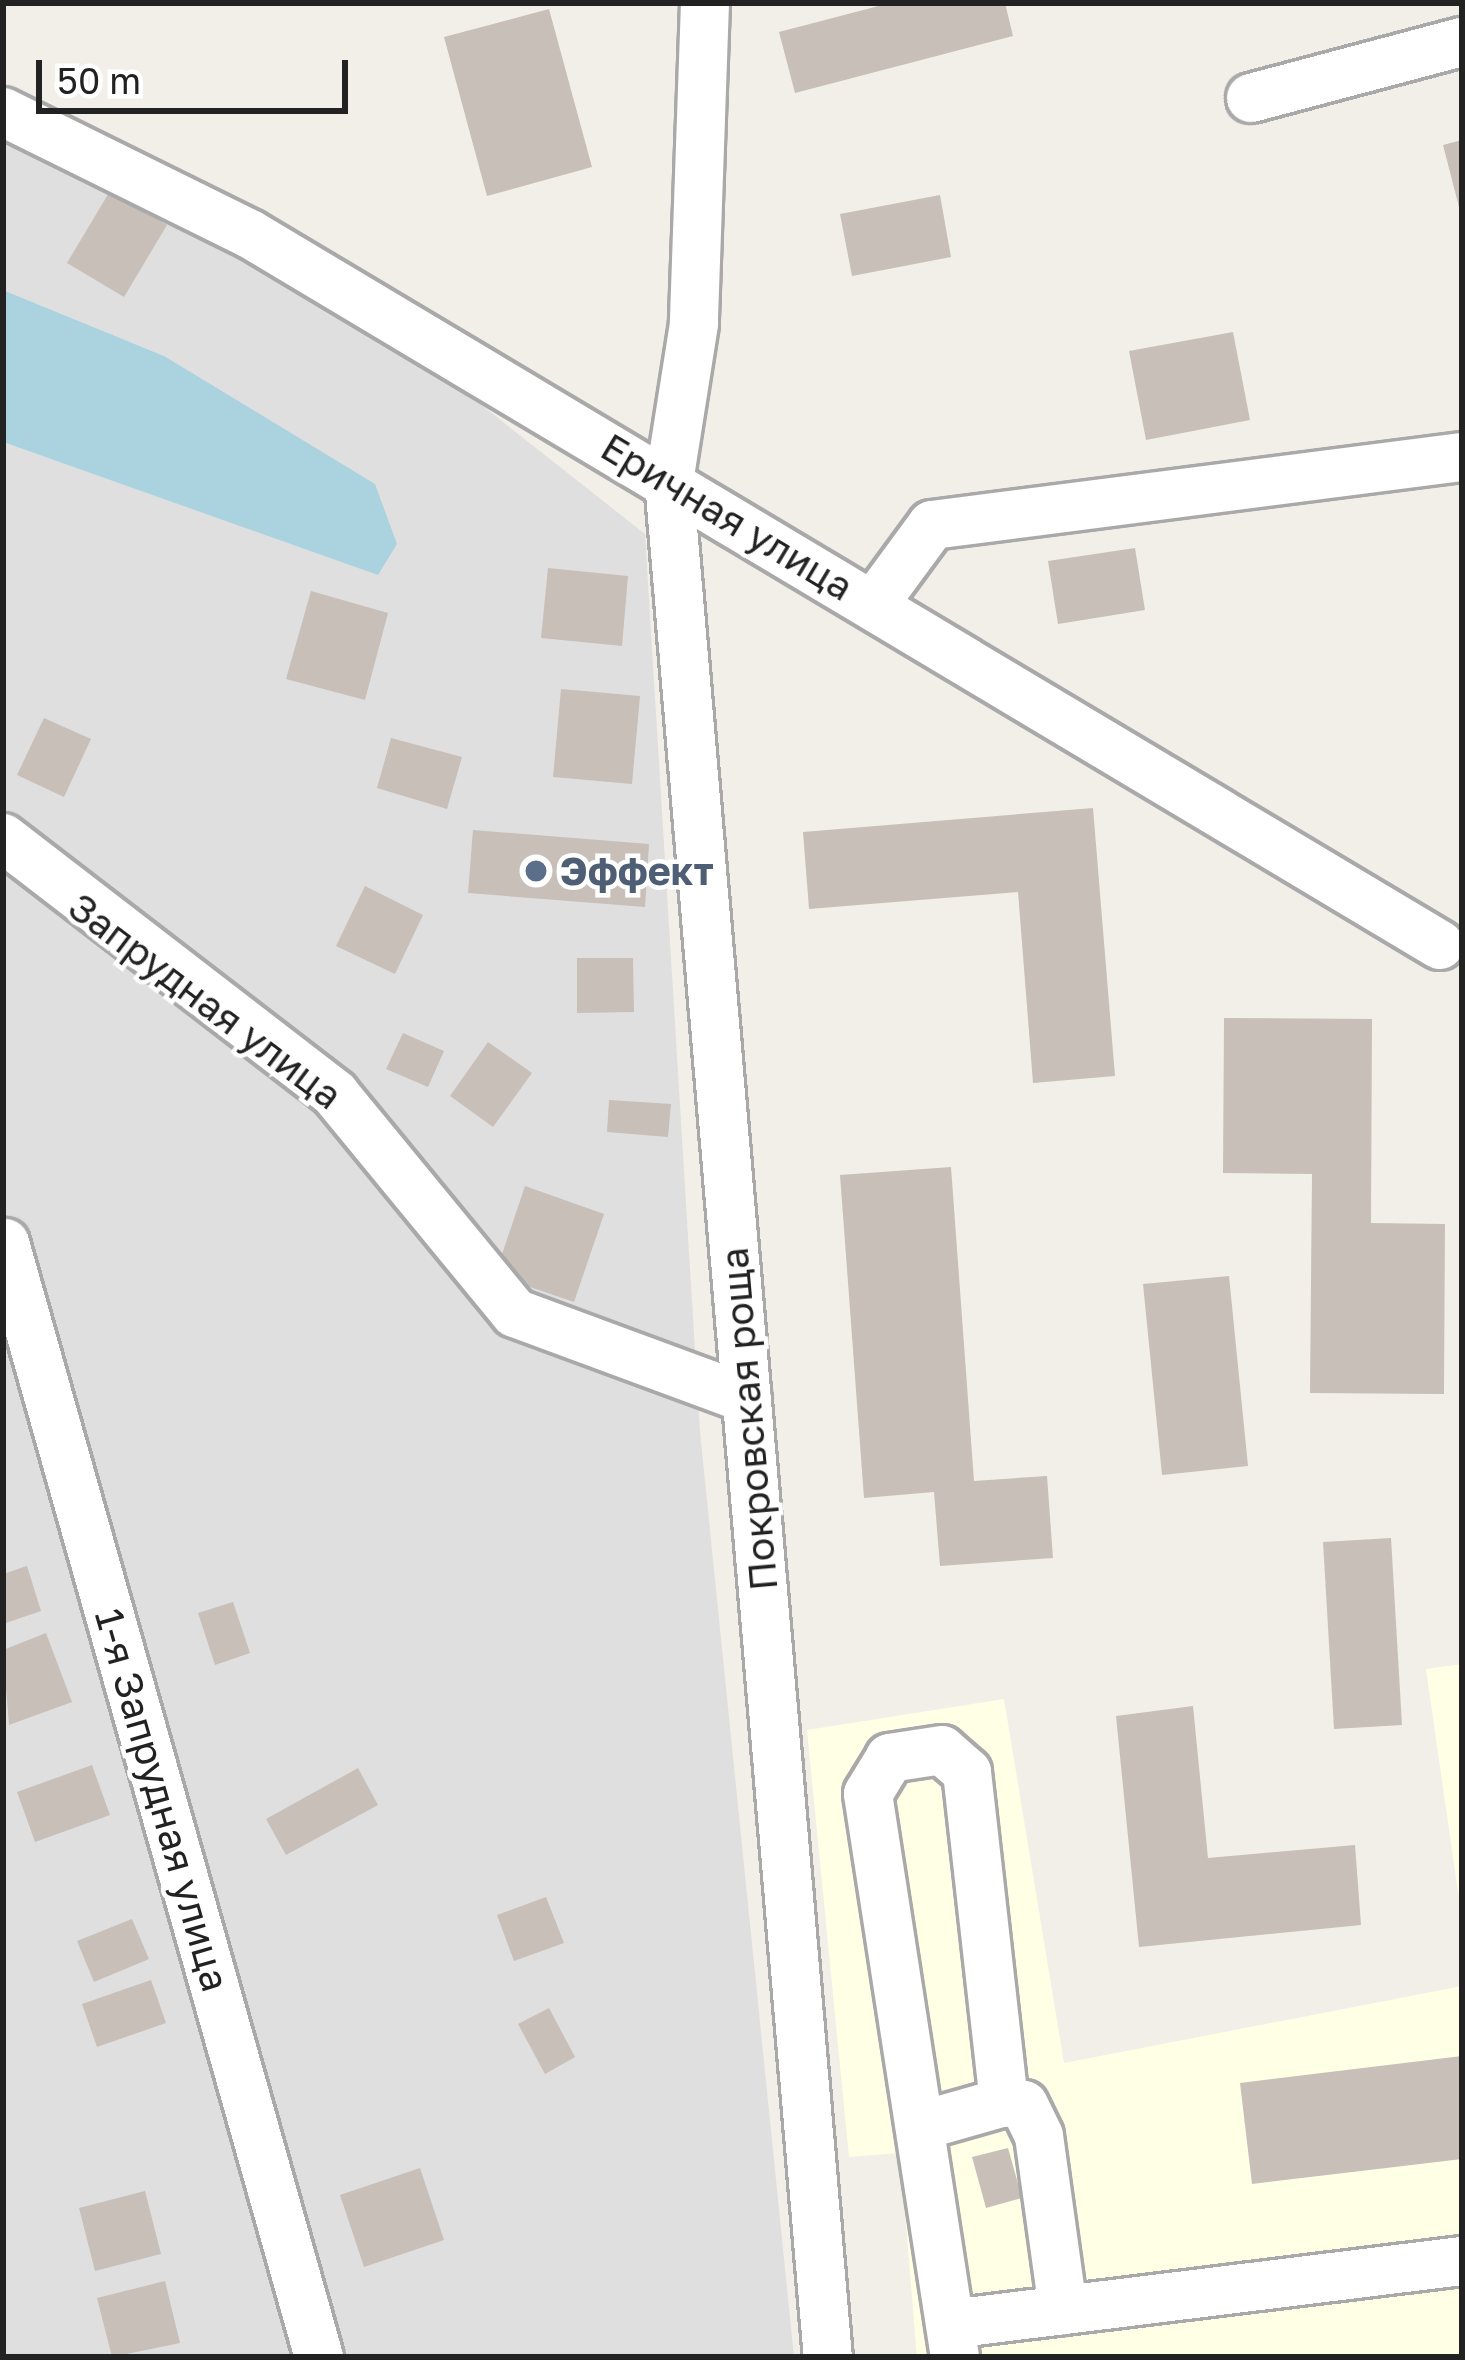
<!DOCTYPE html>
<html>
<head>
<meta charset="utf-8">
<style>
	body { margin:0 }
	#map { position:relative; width:1465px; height:2360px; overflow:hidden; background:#f2efe9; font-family:"Golos Text",sans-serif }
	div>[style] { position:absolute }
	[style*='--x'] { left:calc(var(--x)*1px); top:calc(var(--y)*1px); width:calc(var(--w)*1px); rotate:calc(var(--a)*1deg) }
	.residential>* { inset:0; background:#e0dfdf }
	.education>* { inset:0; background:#ffffe5 }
	.water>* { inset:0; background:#aad3df }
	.building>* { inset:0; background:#c7bfb8 }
	.roads { filter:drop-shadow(3px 0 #a9a9a9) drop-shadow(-3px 0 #a9a9a9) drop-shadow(0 3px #a9a9a9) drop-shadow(0 -3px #a9a9a9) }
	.minor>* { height:48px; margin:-24px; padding:0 24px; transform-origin:24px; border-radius:24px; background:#fff }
	.dots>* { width:33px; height:33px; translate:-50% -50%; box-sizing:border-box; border:6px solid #fff; border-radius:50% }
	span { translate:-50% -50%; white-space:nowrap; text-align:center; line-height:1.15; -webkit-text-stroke:9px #fff; paint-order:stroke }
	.street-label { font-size:39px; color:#222 }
	.service-label { font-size:39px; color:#4e5e75; font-weight:700 }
	.left { translate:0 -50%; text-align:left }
	.frame { position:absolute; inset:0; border:6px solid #222; pointer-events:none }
	.scale { position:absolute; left:36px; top:60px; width:312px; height:54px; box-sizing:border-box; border:6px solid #222; border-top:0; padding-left:15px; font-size:36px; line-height:42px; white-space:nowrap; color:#222; -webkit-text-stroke:9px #fff; paint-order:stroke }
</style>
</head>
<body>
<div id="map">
	<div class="residential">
		<div style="clip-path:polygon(3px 128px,441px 373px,645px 534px,700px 1432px,794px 2357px,3px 2357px,3px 442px,377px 574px,164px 356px,3px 290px)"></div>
	</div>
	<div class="education">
		<div style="clip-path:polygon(1462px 1664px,1462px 1920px,1426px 1669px)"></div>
		<div style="clip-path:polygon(1004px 1699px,1064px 2063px,1462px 1986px,1462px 2357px,917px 2357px,900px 2153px,849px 2157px,807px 1730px)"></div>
	</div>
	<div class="water">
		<div style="clip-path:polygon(3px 290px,164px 356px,375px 484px,397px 544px,378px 575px,3px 442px)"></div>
	</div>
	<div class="building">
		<div style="clip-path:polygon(890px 3px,1005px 3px,1013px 36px,795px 93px,779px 32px)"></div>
		<div style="clip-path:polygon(549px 9px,592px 167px,487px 196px,444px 37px)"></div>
		<div style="clip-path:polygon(1462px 140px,1462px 211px,1460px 211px,1443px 145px)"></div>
		<div style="clip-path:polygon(110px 191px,167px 225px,124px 297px,67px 263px)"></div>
		<div style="clip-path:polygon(940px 195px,951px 257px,852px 276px,840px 214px)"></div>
		<div style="clip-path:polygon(1233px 332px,1250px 420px,1146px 440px,1129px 351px)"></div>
		<div style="clip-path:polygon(1135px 548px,1145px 610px,1058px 624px,1048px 561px)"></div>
		<div style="clip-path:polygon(548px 568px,628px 576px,622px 646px,541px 638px)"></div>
		<div style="clip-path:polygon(311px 591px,388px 613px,365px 700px,286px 679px)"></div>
		<div style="clip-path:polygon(561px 689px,640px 696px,632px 784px,553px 777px)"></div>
		<div style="clip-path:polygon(44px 718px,91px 739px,64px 797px,17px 775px)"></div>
		<div style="clip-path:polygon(391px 738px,462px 757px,447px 809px,377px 788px)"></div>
		<div style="clip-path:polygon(1093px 808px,1115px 1076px,1033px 1083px,1018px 892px,809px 909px,803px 832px)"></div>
		<div style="clip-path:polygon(473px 830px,649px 844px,645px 907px,468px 893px)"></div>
		<div style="clip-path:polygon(365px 886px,423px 915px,395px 974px,336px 946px)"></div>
		<div style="clip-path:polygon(577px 958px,633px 958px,634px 1012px,577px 1013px)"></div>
		<div style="clip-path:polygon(1224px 1018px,1372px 1019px,1371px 1223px,1445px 1224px,1444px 1394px,1310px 1393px,1312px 1174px,1223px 1173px)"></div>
		<div style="clip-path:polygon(403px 1033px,444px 1051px,428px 1087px,386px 1069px)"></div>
		<div style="clip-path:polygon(488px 1042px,532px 1073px,493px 1127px,450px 1096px)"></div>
		<div style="clip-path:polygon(609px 1100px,671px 1104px,668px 1137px,607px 1132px)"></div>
		<div style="clip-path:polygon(951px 1167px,974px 1481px,1047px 1476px,1053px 1558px,940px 1566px,934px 1492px,864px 1498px,840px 1175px)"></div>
		<div style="clip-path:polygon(525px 1186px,604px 1214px,574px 1302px,495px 1275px)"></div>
		<div style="clip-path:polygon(1229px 1276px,1248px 1466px,1162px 1475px,1143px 1284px)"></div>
		<div style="clip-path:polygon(1391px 1538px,1402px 1725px,1334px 1729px,1323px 1542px)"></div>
		<div style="clip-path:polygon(27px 1566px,41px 1611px,3px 1624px,3px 1574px)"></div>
		<div style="clip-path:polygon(233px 1602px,250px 1653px,215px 1665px,198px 1613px)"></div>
		<div style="clip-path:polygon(46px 1633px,72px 1702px,9px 1725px,3px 1650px)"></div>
		<div style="clip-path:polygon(1193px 1706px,1208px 1858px,1355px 1845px,1361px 1925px,1139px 1947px,1116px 1716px)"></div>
		<div style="clip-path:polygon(92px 1765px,110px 1815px,35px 1842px,17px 1792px)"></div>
		<div style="clip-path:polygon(358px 1768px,378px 1805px,286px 1855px,266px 1819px)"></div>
		<div style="clip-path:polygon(546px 1897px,564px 1943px,514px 1961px,497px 1915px)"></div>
		<div style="clip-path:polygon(132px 1919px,149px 1959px,94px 1982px,77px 1941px)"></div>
		<div style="clip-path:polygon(151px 1980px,166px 2023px,97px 2047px,82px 2004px)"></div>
		<div style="clip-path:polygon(549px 2008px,575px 2057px,545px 2074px,518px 2024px)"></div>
		<div style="clip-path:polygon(1462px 2056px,1462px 2159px,1252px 2184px,1240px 2083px)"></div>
		<div style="clip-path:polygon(1008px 2148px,1022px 2198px,986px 2208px,972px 2157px)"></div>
		<div style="clip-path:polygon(420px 2168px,444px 2240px,364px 2267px,340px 2195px)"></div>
		<div style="clip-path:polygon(145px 2191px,161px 2254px,95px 2271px,79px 2208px)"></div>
		<div style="clip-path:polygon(165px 2281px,180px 2343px,112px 2357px,97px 2298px)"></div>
	</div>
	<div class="roads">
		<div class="minor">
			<div style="--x:705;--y:3;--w:321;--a:92"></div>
			<div style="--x:694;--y:324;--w:159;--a:99"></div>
			<div style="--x:669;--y:481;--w:1883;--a:85.16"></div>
			<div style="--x:1251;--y:98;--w:218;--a:-14.9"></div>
			<div style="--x:3;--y:112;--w:275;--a:26.3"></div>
			<div style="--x:250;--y:234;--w:1386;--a:30.86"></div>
			<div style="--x:874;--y:604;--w:98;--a:-53.7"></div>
			<div style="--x:932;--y:525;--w:534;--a:-7.31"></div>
			<div style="--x:3;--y:838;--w:419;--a:37.6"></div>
			<div style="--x:335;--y:1094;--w:283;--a:50.6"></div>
			<div style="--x:515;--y:1313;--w:247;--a:20.3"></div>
			<div style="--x:5;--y:1243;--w:1157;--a:74.26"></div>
			<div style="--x:1004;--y:2102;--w:20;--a:9"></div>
			<div style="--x:1024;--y:2105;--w:34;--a:64"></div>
			<div style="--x:1039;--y:2136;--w:176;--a:82.1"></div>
			<div style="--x:920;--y:2126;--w:87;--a:-15.9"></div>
			<div style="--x:1004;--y:2102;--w:332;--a:-96.4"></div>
			<div style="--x:967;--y:1772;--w:33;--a:-139"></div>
			<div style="--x:942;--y:1750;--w:53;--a:171.3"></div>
			<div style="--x:890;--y:1758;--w:42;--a:121.4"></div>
			<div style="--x:868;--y:1794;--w:570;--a:81.22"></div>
			<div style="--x:951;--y:2324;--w:515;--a:-7.03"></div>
		</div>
	</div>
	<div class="dots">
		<div style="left:536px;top:871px;background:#5c6f8a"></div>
	</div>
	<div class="street-label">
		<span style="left:727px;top:517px;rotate:31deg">Еричная улица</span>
		<span style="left:205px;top:1001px;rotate:37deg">Запрудная улица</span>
		<span style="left:749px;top:1419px;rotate:-95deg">Покровская роща</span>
		<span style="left:162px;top:1800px;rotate:74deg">1-я Запрудная улица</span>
	</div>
	<div class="service-label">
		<span class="left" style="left:560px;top:871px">Эффект</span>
	</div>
	<div class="frame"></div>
	<div class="scale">50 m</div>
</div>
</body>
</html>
